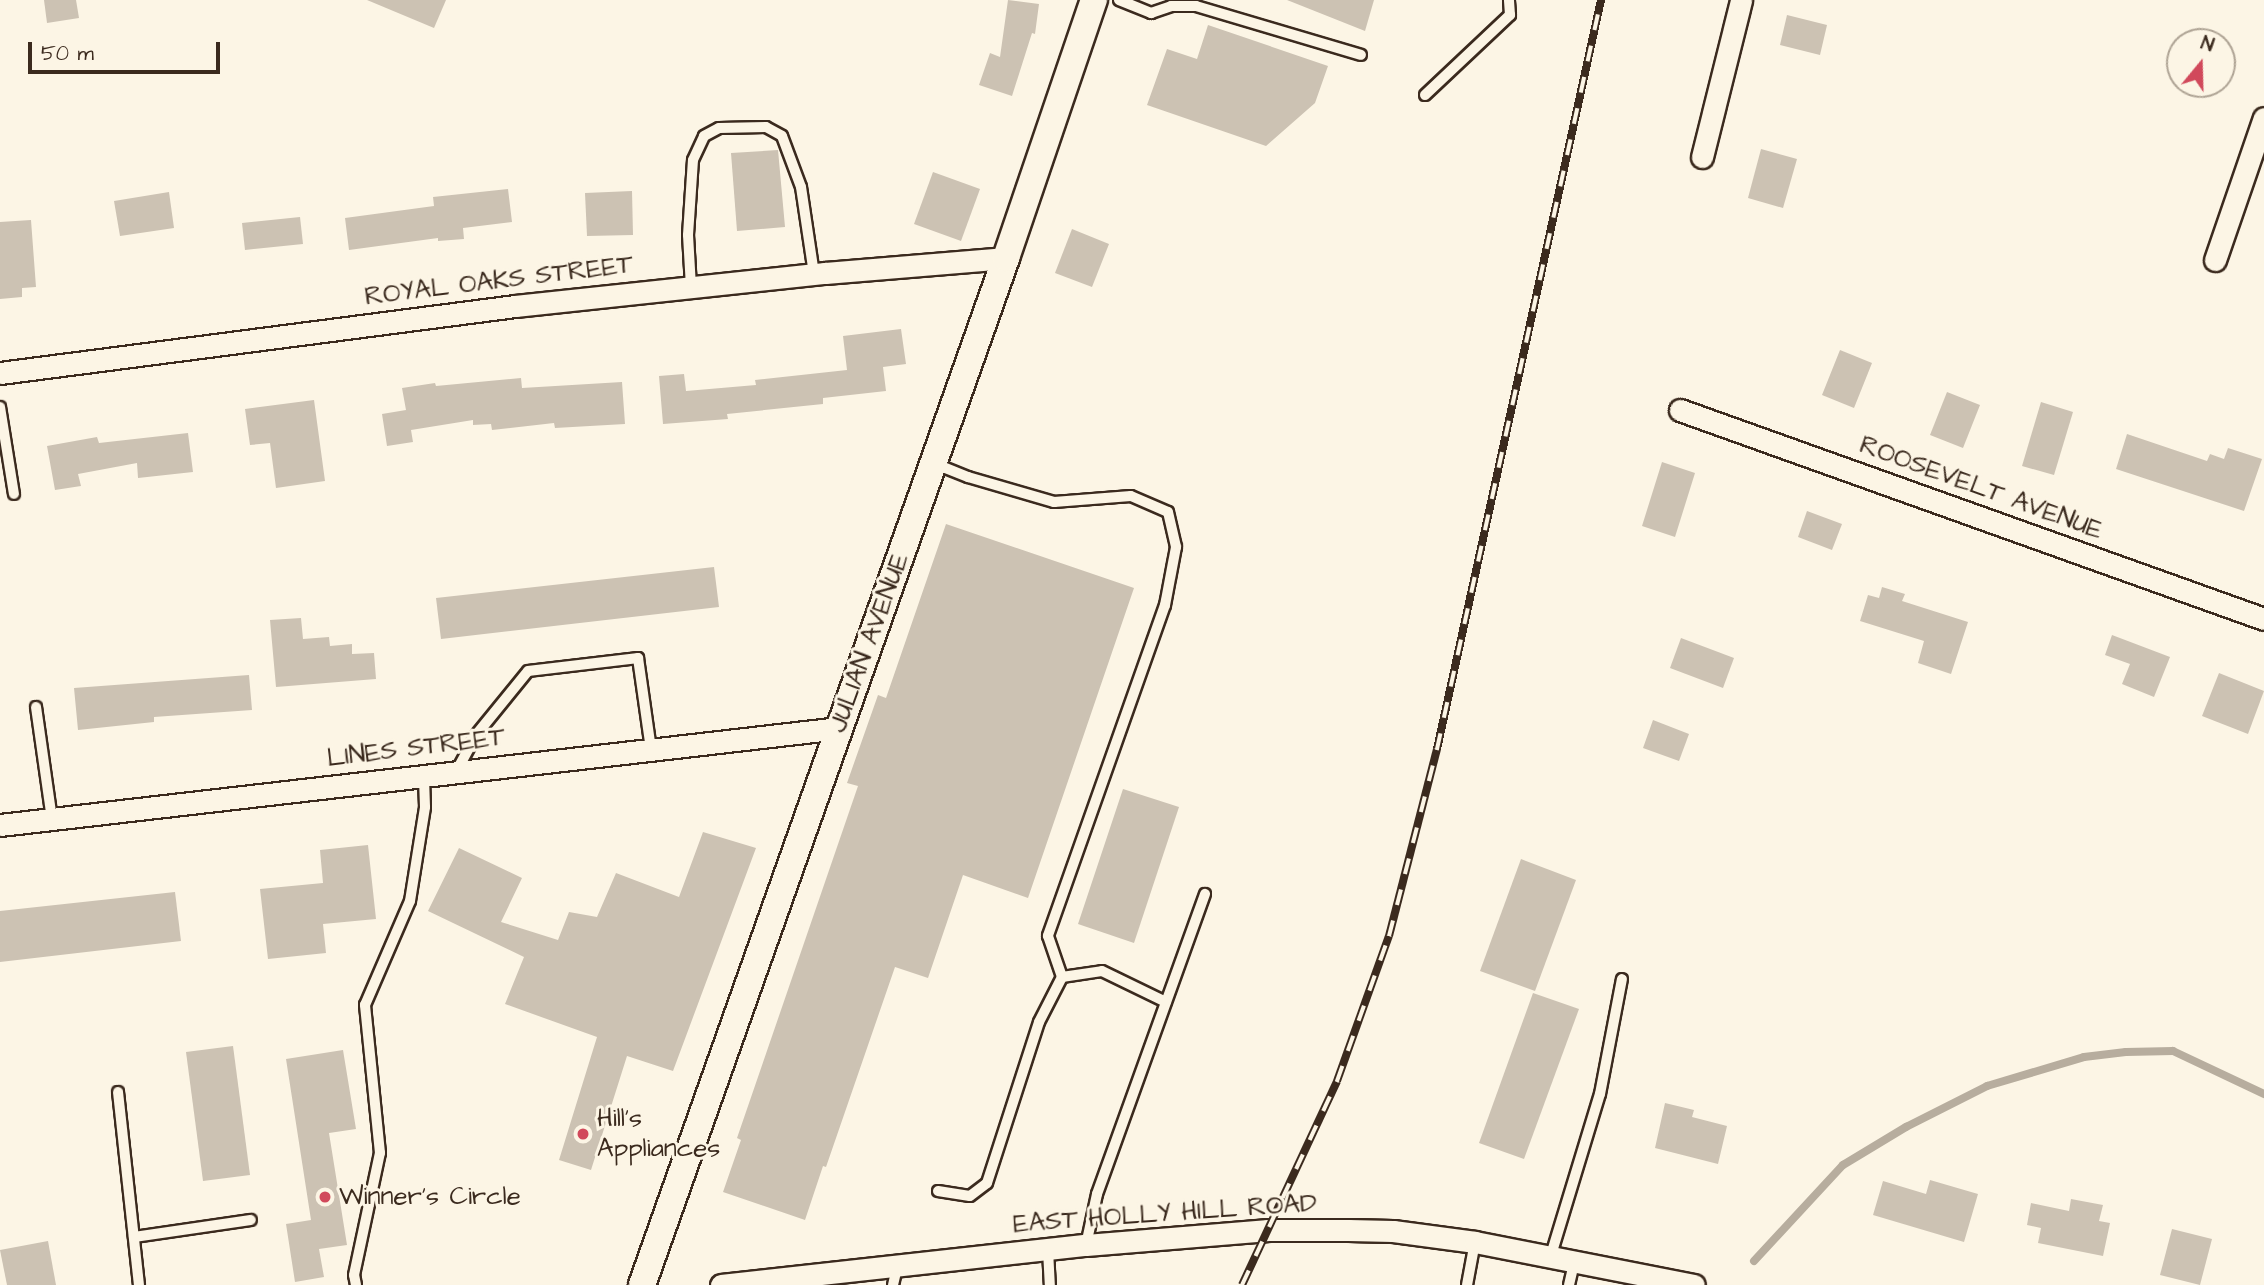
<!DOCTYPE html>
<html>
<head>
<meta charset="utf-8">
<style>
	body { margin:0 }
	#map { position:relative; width:2264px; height:1285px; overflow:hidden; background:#fcf5e5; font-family:"Architects Daughter",sans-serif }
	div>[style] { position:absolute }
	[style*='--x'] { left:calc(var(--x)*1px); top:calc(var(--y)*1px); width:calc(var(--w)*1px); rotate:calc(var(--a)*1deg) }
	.stream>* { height:8px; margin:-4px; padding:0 4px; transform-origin:4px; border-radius:4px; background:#b7ad9e }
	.building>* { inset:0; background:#ccc2b3 }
	.roads { filter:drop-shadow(2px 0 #3b2a1e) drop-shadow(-2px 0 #3b2a1e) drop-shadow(0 2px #3b2a1e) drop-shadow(0 -2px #3b2a1e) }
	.service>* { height:10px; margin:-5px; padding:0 5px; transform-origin:5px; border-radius:5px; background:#fcf5e5 }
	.minor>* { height:21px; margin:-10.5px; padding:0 10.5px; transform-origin:10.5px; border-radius:10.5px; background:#fcf5e5 }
	.tertiary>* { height:26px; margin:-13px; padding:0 13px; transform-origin:13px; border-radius:13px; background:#fcf5e5 }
	.rail>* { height:8px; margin-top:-4px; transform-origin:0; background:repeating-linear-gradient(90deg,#fcf5e5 0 16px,#3b2a1e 0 32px); box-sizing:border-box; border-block:2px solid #3b2a1e }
	.dots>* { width:19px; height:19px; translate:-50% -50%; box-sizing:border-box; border:4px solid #fcf5e5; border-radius:50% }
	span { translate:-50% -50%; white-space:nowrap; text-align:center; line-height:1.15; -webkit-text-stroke:6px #fcf5e5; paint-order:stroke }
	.street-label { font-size:26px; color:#3b2a1e }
	.poi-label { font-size:26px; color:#3b2a1e }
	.left { translate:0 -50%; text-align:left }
	.north { position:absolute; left:2166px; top:28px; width:70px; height:70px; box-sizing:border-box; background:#fcf5e5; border:2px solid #afa495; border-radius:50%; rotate:19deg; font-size:19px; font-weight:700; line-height:28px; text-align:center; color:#3b2a1e }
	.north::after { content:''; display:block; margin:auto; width:24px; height:32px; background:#d1495b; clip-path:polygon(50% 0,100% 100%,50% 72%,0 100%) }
	.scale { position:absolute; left:28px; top:42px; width:192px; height:32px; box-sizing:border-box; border:4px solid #3b2a1e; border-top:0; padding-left:9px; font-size:21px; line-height:24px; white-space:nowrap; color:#3b2a1e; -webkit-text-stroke:5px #fcf5e5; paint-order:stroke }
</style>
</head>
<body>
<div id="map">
	<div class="stream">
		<div style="--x:1754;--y:1261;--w:131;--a:-47.2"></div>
		<div style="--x:1843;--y:1165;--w:74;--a:-31.1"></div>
		<div style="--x:1906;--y:1127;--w:91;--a:-26.8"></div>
		<div style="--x:1987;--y:1086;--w:101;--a:-16.6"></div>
		<div style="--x:2084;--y:1057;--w:42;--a:-6.8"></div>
		<div style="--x:2126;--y:1052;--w:47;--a:-1.2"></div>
		<div style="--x:2173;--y:1051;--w:101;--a:25.3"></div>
	</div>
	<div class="building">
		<div style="clip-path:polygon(44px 0,76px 0,79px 18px,47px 23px)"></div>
		<div style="clip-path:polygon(367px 0,446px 0,434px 28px)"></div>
		<div style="clip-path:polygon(1008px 0,1039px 4px,1035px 34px,1032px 33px,1012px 96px,979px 85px,990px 53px,1000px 57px)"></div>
		<div style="clip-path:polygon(1287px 0,1374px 0,1365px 31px)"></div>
		<div style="clip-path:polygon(1787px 15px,1827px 25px,1820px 55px,1780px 45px)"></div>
		<div style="clip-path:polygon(1208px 25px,1328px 66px,1315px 103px,1266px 146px,1147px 105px,1167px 49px,1197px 59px)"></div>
		<div style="clip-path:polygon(1761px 149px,1797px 159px,1783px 208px,1748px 198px)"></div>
		<div style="clip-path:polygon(778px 150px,785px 227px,737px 231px,731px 153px)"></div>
		<div style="clip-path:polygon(933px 172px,980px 189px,961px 241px,914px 224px)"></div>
		<div style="clip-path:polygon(508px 189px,512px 222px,463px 228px,464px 239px,438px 241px,438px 238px,349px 250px,345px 218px,434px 206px,433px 197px)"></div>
		<div style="clip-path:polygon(632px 191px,633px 235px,587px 236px,585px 193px)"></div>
		<div style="clip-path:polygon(169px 192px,174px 228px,120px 236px,114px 201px)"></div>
		<div style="clip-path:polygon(300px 217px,303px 244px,245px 250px,242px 223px)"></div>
		<div style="clip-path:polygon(31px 220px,36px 287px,22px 288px,22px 297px,0 299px,0 222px)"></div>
		<div style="clip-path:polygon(1072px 229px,1109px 244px,1092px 287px,1055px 273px)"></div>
		<div style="clip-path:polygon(901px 329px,906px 364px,883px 367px,886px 391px,823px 398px,823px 404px,727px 414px,728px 419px,663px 424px,659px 376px,684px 374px,686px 391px,756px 385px,755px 380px,847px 370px,843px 336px)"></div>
		<div style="clip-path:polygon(1840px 350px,1872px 363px,1854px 408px,1822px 395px)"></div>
		<div style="clip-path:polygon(521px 378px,522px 388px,622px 382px,625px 424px,555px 428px,554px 423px,492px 430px,491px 424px,473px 425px,473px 420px,411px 430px,413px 442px,387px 446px,382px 414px,406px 410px,402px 388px,435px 383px,436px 386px)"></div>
		<div style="clip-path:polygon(1947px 392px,1980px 405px,1963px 448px,1930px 435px)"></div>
		<div style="clip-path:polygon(314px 400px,325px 481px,276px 488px,270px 443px,250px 445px,245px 409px)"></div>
		<div style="clip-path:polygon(2041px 402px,2073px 412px,2054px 475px,2022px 466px)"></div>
		<div style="clip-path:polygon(188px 433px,193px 472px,138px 478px,137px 463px,78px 474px,81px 486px,55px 490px,47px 446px,97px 437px,99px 443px)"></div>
		<div style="clip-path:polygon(2127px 434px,2207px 461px,2210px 454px,2224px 459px,2228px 448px,2262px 459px,2244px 511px,2116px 469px)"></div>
		<div style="clip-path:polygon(1662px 462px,1695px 473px,1675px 537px,1642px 526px)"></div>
		<div style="clip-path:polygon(1807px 511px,1842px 524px,1832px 550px,1798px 537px)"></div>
		<div style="clip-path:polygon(946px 524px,1134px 588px,1028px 898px,963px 875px,928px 978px,895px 967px,826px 1167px,823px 1166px,805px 1220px,723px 1192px,741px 1140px,737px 1138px,858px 786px,847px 783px,878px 695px,886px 698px)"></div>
		<div style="clip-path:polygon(714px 567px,719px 607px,441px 639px,436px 598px)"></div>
		<div style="clip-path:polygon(1882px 587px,1905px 594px,1902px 601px,1968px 622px,1951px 674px,1918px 663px,1924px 641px,1860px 621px,1868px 595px,1879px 598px)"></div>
		<div style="clip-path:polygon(301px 618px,303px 639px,329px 637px,330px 646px,352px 644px,352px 654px,374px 653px,376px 679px,276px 687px,270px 620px)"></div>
		<div style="clip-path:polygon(2112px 635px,2170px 657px,2154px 697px,2122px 684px,2130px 664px,2105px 655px)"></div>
		<div style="clip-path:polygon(1681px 638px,1734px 658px,1723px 688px,1670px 668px)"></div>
		<div style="clip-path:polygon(2219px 673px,2264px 691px,2248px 734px,2202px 716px)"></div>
		<div style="clip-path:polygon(249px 675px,252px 710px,154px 717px,154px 722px,78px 730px,74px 688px)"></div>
		<div style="clip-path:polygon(1653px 720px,1689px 734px,1679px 761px,1643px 748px)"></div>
		<div style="clip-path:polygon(1123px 789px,1179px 807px,1134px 943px,1078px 924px)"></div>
		<div style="clip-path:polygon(703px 832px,756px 848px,673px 1071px,627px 1056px,591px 1170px,559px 1160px,597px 1037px,505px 1004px,524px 957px,428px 911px,459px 848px,522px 878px,501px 922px,558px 940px,569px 912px,597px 917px,616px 873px,679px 897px)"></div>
		<div style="clip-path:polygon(368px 845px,376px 919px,323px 924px,326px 953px,268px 959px,260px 889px,323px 883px,320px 850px)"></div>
		<div style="clip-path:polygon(1521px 859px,1576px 880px,1535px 991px,1480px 971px)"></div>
		<div style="clip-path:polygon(175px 892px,181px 941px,0 962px,0 911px)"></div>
		<div style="clip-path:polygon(1533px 993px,1579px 1009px,1524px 1159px,1479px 1143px)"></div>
		<div style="clip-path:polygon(233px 1046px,250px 1175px,203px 1181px,186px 1052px)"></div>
		<div style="clip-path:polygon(343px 1050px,356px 1129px,329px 1133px,347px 1245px,319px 1249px,324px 1277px,295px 1282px,286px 1224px,311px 1220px,286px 1059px)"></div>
		<div style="clip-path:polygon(1665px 1103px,1694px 1110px,1692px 1117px,1727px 1126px,1718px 1164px,1655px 1148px)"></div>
		<div style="clip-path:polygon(1930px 1180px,1978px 1194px,1964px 1242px,1873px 1215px,1883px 1181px,1926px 1194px)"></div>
		<div style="clip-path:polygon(2071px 1199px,2103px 1205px,2099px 1221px,2110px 1223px,2103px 1256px,2038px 1243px,2041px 1228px,2027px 1225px,2031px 1203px,2069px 1211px)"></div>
		<div style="clip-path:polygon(2172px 1229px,2212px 1239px,2200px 1285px,2160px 1275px)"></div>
		<div style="clip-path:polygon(48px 1241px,56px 1285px,7px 1285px,0 1250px)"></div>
	</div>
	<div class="roads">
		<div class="service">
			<div style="--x:1119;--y:0;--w:35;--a:22"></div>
			<div style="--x:1151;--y:13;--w:21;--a:-19"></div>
			<div style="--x:1171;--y:6;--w:25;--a:0"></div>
			<div style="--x:1196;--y:6;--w:172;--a:16.5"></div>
			<div style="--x:1425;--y:95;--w:117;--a:-43.3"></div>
			<div style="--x:1510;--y:15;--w:15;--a:-94"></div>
			<div style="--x:691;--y:287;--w:52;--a:-93.3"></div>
			<div style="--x:688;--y:235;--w:75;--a:-86.2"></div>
			<div style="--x:693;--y:160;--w:26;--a:-65"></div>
			<div style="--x:704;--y:136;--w:17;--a:-28"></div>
			<div style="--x:719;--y:128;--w:47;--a:-1.2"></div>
			<div style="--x:766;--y:127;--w:18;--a:29"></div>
			<div style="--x:782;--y:136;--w:54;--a:69.6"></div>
			<div style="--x:801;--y:187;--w:88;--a:81.5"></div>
			<div style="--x:0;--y:407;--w:88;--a:80.9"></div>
			<div style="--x:933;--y:463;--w:38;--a:22"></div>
			<div style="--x:968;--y:477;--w:90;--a:16.2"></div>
			<div style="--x:1054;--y:502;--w:77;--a:-4.5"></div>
			<div style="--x:1131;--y:496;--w:40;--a:23.4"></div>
			<div style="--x:1168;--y:512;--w:36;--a:77"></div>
			<div style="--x:1176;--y:547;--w:59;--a:100.7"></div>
			<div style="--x:1165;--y:605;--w:351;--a:109.5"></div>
			<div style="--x:1048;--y:936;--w:43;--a:71.1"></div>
			<div style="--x:36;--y:707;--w:113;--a:81.9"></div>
			<div style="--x:456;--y:772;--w:42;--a:-61.6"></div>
			<div style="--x:476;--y:735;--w:82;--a:-50.9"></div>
			<div style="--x:528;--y:671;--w:111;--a:-6.7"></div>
			<div style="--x:638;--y:658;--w:92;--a:81.9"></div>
			<div style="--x:118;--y:1092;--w:194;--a:83.8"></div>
			<div style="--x:938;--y:1191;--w:32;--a:9"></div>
			<div style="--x:970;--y:1196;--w:21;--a:-37"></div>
			<div style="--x:987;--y:1183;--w:169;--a:-72.1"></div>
			<div style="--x:1039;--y:1022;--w:51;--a:-62.9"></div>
			<div style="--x:1062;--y:977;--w:40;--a:-8.5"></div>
			<div style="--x:1102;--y:971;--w:71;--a:25.8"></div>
			<div style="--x:134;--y:1237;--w:118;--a:-8.3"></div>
			<div style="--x:1086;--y:1245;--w:52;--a:-77.8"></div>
			<div style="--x:1097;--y:1194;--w:319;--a:-70.2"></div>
			<div style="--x:1048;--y:1250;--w:35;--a:87"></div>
			<div style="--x:1551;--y:1255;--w:168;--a:-73.1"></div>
			<div style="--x:1600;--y:1094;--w:117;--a:-79.2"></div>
			<div style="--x:356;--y:1285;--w:10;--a:-101"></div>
			<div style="--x:354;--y:1275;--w:125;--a:-78"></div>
			<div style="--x:380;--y:1153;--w:149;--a:-95.8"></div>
			<div style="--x:365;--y:1005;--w:113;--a:-66.6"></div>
			<div style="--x:410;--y:901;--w:95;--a:-80.9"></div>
			<div style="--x:425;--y:807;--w:31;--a:-92"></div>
			<div style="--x:893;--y:1285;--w:18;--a:-77"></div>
			<div style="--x:1467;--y:1285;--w:44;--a:-79.5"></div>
			<div style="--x:1569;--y:1285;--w:26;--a:-77"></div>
		</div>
		<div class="minor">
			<div style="--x:1702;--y:157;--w:162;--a:-76"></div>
			<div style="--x:2215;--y:260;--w:150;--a:-71"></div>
			<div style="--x:0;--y:373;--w:519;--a:-7.41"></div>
			<div style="--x:515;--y:306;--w:312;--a:-6.1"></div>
			<div style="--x:825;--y:273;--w:182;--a:-4.7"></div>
			<div style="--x:1680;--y:410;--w:620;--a:19.69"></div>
			<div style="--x:0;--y:825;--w:845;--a:-6.59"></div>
			<div style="--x:721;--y:1285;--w:367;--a:-6.3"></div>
			<div style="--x:1086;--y:1245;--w:183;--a:-4.7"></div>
			<div style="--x:1268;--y:1230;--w:80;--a:0"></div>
			<div style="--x:1348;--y:1230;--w:45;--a:1.3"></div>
			<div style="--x:1393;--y:1231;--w:83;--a:7.6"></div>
			<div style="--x:1475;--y:1242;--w:223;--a:11.1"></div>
		</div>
		<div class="tertiary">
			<div style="--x:642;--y:1285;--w:1090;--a:-70.48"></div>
			<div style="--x:1006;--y:258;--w:273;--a:-71.2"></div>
		</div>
	</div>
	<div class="rail">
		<div style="--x:1242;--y:1285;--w:225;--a:-65"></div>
		<div style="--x:1337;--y:1081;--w:154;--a:-70.3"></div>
		<div style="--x:1389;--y:936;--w:193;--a:-75.6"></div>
		<div style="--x:1437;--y:749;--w:767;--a:-77.65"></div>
	</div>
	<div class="dots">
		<div style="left:583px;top:1134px;background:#d1495b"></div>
		<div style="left:325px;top:1197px;background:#d1495b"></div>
	</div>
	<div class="street-label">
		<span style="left:499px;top:281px;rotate:-7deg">ROYAL OAKS STREET</span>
		<span style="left:1981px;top:488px;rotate:20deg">ROOSEVELT AVENUE</span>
		<span style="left:869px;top:643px;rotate:-70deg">JULIAN AVENUE</span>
		<span style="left:416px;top:748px;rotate:-7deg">LINES STREET</span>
		<span style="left:1165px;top:1214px;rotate:-4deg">EAST HOLLY HILL ROAD</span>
	</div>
	<div class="poi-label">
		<span class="left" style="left:597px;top:1134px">Hill's<br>Appliances</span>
		<span class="left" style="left:339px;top:1197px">Winner's Circle</span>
	</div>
	<div class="north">N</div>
	<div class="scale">50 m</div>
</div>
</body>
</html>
